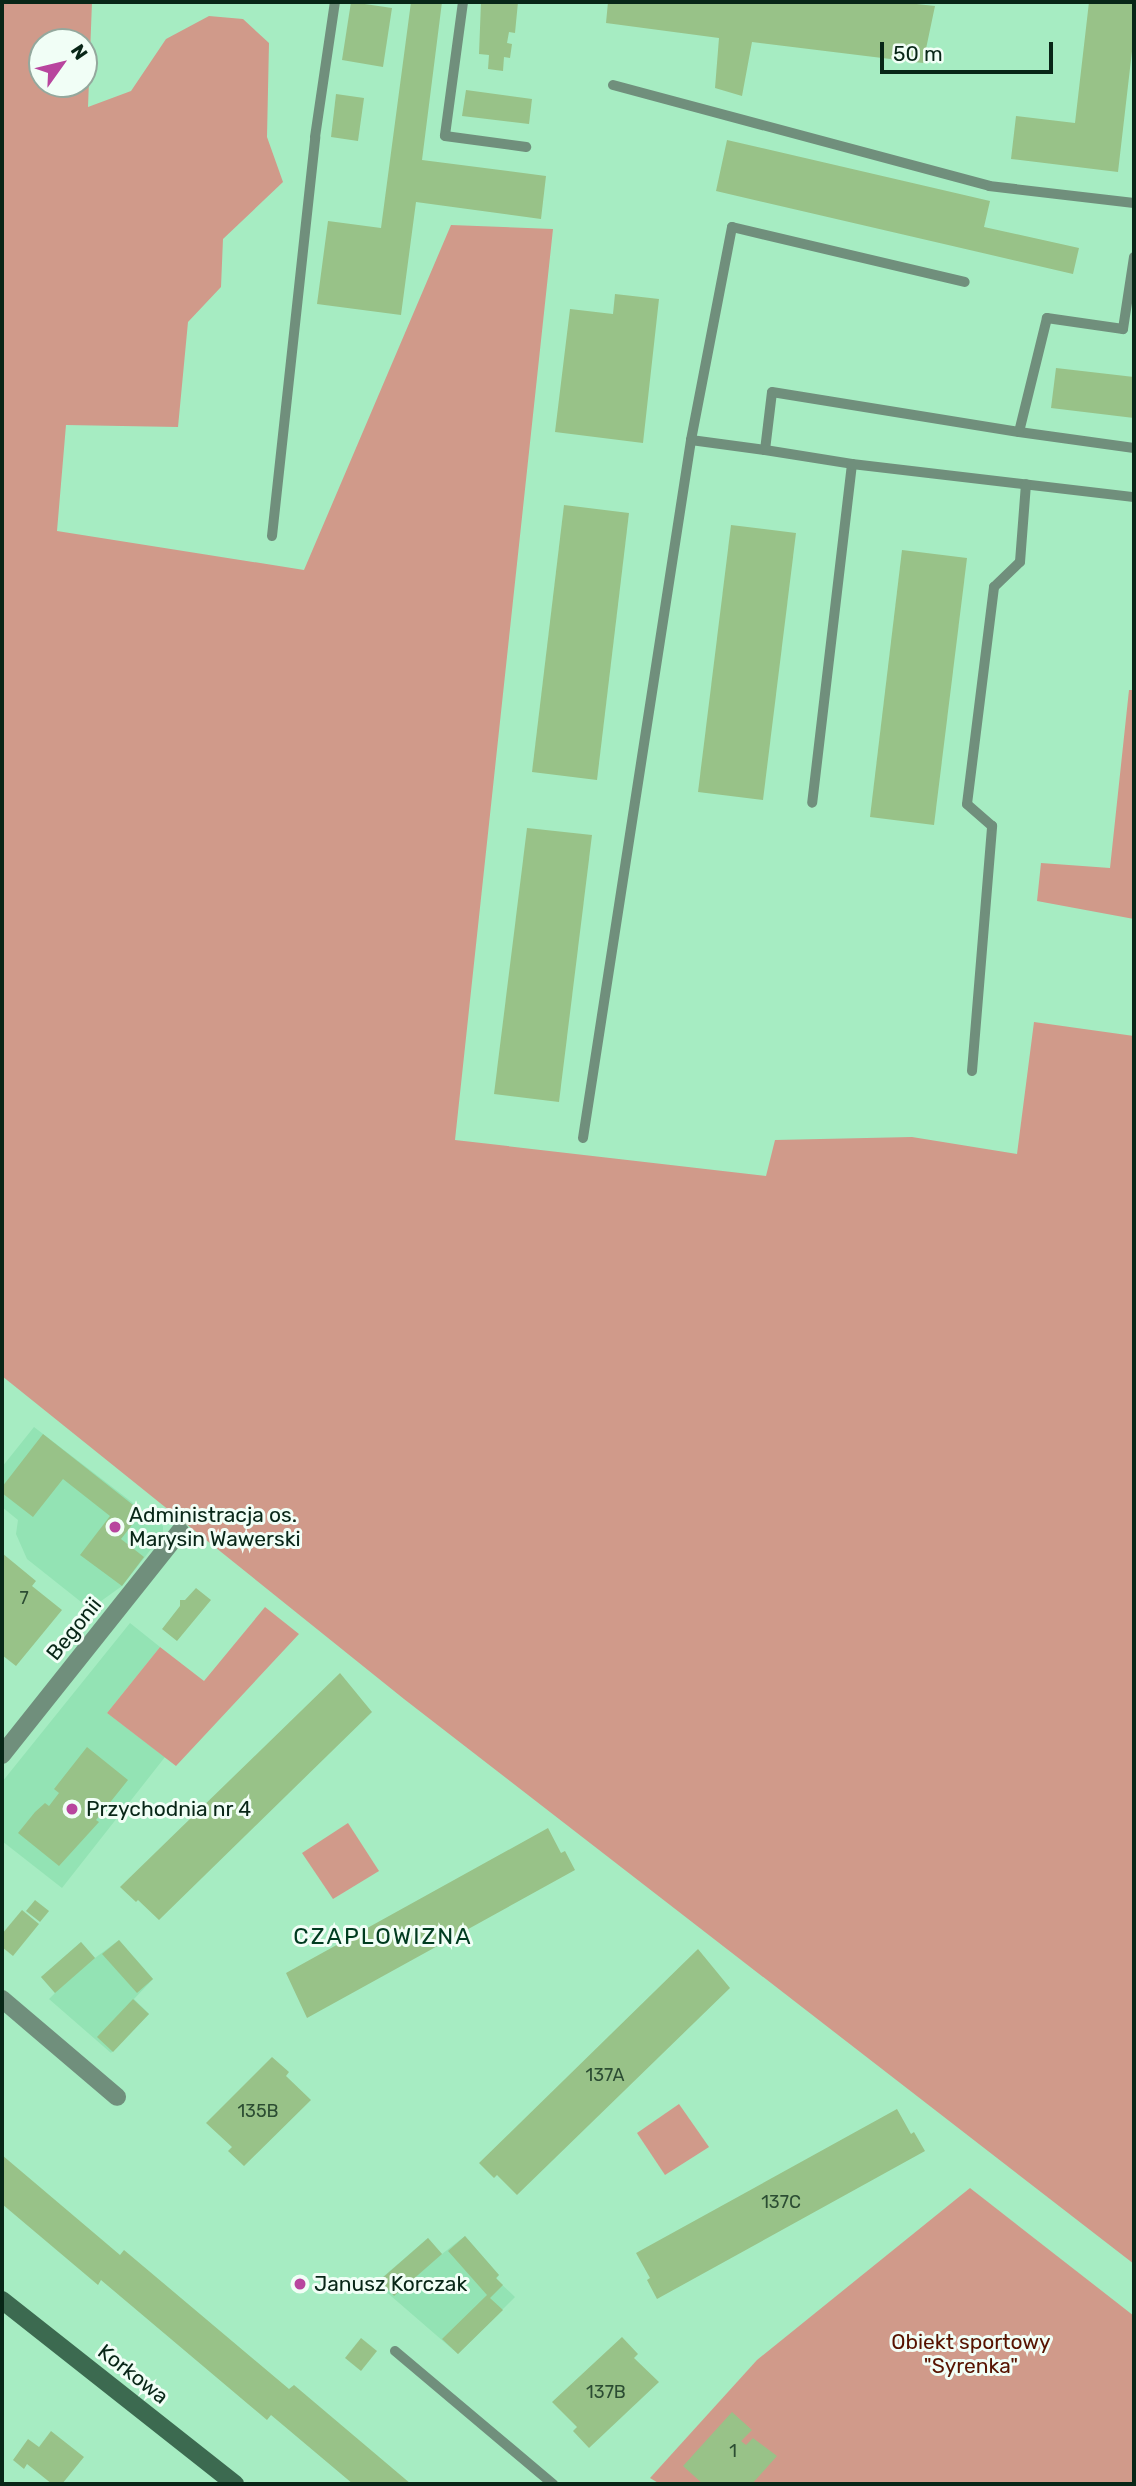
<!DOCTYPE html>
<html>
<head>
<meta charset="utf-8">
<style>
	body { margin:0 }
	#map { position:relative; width:1136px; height:2486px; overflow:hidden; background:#a6ecc2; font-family:Rubik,sans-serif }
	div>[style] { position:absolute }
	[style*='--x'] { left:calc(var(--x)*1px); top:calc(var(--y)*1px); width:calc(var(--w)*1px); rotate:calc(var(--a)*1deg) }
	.built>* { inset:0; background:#93e3b4 }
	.green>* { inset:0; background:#d09a8a }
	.building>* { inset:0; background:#98c288 }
	.lane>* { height:10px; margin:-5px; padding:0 5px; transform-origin:5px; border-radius:5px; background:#708f7c }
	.street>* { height:18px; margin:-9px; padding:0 9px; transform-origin:9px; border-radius:9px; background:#708f7c }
	.secondary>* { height:18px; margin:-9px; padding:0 9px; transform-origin:9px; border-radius:9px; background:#3c6a50 }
	.dots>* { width:19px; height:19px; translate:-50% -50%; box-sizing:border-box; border:4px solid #f1fef6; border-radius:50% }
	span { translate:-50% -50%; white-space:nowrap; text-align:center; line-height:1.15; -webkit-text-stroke:6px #f1fef6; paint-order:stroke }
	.number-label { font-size:18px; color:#2c4d33 }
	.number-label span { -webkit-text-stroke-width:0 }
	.poi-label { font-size:21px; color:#082617 }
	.left { translate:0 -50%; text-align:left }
	.street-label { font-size:21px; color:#082617 }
	.park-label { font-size:21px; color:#571300 }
	.neighbourhood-label { font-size:23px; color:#003b20; letter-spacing:2px }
	.frame { position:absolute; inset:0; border:4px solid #082617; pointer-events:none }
	.north { position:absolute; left:28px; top:28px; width:70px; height:70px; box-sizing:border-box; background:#f1fef6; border:2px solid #94a89d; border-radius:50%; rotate:56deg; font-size:19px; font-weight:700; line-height:28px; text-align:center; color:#082617 }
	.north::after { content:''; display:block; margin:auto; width:24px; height:32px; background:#b8459e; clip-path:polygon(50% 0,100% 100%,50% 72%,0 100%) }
	.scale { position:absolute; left:880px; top:42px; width:173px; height:32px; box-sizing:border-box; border:4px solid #082617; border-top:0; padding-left:9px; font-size:21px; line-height:24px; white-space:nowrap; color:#082617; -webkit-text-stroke:5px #f1fef6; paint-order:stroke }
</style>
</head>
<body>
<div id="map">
	<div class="built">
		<div style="clip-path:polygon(34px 1427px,163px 1526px,163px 1534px,122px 1586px,90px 1609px,27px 1559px,16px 1534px,18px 1520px,2px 1507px,2px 1467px)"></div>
		<div style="clip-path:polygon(130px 1623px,160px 1647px,107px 1713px,165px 1757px,62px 1888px,2px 1841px,2px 1782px)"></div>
		<div style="clip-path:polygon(119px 1940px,153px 1979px,134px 1999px,149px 2014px,111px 2053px,49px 1999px,55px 1993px,41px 1977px,81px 1942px,95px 1958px)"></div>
		<div style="clip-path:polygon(465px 2236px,499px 2275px,496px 2279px,515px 2297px,458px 2354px,376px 2283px,428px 2238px,442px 2254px)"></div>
	</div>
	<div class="green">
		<div style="clip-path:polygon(evenodd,2px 2px,92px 2px,88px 107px,131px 91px,166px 39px,209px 16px,243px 19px,269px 43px,267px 137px,283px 182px,223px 239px,221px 287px,188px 322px,178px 427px,66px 425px,57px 531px,304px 570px,451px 225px,553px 229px,455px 1140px,766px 1176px,775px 1140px,912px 1137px,1017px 1154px,1034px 1022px,1134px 1036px,1134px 2264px,404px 1699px,2px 1376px,2px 2px,84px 42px,84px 84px,42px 84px,42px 42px,84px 42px)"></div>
		<div style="clip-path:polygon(1129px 690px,1134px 690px,1134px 919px,1037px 901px,1041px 863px,1110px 868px)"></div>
		<div style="clip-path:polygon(265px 1607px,299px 1634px,176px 1766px,107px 1713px,160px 1647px,204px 1681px)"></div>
		<div style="clip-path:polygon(348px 1823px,379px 1871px,333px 1899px,302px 1853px)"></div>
		<div style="clip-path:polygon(679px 2104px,709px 2147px,665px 2175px,637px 2133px)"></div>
		<div style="clip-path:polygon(970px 2188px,1134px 2316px,1134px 2484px,660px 2484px,650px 2478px,757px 2360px)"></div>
	</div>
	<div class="building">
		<div style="clip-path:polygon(351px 2px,392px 8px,383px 67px,342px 60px)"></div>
		<div style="clip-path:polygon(411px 2px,442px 2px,422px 160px,546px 176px,541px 219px,416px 202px,401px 315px,317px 304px,328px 221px,381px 228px)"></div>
		<div style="clip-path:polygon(481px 2px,518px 2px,515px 33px,509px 32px,507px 43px,512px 44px,510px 58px,504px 57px,503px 71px,488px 69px,489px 55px,479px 54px)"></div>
		<div style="clip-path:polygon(608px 2px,898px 2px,935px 6px,923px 63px,752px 42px,742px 96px,715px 88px,719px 38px,606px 23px)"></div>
		<div style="clip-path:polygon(1089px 2px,1134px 2px,1134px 34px,1118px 172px,1011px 159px,1016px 116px,1075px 123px)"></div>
		<div style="clip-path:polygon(466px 90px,532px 99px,529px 124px,462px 116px)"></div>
		<div style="clip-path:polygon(336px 94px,364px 98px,358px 141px,331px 137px)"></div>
		<div style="clip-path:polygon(727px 140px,990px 201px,984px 227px,1079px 248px,1073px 274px,716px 191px)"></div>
		<div style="clip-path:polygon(615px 294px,659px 299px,643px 443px,555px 432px,570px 309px,613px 314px)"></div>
		<div style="clip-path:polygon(1056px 368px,1134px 377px,1134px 418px,1051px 408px)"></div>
		<div style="clip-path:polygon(564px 505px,629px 513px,597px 780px,532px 772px)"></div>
		<div style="clip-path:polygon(731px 525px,796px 533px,763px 800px,698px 792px)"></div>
		<div style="clip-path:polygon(902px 550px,967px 558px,934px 825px,870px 817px)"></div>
		<div style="clip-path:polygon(527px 828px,592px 835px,559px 1102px,494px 1094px)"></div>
		<div style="clip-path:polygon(43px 1434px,142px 1512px,121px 1539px,144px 1557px,122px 1586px,80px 1555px,110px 1516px,63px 1479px,33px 1517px,2px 1493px,2px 1487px)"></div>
		<div style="clip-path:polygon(2px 1553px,36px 1581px,32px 1586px,62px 1610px,16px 1666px,2px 1655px)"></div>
		<div style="clip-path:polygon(196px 1588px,211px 1600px,177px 1641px,162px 1629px,180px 1606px,180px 1600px,185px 1600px)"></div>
		<div style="clip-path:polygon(340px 1673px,372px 1712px,159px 1920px,138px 1900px,136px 1902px,120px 1887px)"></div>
		<div style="clip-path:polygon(87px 1747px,128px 1780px,96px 1820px,99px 1822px,59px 1866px,18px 1833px,35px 1812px,45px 1803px,49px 1806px,59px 1793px,54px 1789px)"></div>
		<div style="clip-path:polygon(548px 1828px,561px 1853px,565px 1851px,575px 1870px,307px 2018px,286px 1973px)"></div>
		<div style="clip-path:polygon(35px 1900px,49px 1911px,40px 1922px,26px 1911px)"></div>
		<div style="clip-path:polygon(22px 1910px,39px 1924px,13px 1956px,2px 1947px,2px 1934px)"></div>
		<div style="clip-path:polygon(119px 1940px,153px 1979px,137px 1993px,102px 1954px)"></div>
		<div style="clip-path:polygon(81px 1942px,95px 1958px,55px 1993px,41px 1977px)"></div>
		<div style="clip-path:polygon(698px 1949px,730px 1988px,517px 2195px,497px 2175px,494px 2178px,479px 2163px)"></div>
		<div style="clip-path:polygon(133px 1999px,149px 2014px,113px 2052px,97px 2037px)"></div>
		<div style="clip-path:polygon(272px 2057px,289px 2072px,286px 2076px,311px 2100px,244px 2166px,228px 2151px,232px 2147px,206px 2123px)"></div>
		<div style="clip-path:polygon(897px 2109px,911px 2134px,914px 2132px,925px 2151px,657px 2299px,647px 2280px,650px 2278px,636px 2253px)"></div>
		<div style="clip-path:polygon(2px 2155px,120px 2255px,124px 2250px,289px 2389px,294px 2385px,411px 2484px,353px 2484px,271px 2415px,267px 2420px,101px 2280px,98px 2285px,2px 2204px)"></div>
		<div style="clip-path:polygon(465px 2236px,499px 2275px,496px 2278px,503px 2285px,490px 2298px,503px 2310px,458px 2354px,442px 2339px,487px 2295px,448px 2251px)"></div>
		<div style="clip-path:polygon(428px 2238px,442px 2254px,394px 2296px,380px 2280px)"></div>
		<div style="clip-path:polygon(622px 2337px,638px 2354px,634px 2358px,659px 2382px,589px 2448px,573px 2431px,577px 2427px,552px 2402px)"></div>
		<div style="clip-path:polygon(361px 2338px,377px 2351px,361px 2371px,345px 2358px)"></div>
		<div style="clip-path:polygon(732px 2412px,752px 2430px,741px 2441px,746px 2445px,753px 2438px,777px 2456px,752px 2484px,703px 2484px,683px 2466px)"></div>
		<div style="clip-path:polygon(51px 2431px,84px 2457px,62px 2484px,52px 2484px,27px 2464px,24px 2469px,13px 2460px,28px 2439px,39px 2447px)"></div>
	</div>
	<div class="lane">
		<div style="--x:463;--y:2;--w:135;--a:97.7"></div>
		<div style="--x:445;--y:136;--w:82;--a:7.7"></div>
		<div style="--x:613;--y:85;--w:389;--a:15"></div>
		<div style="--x:989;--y:186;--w:146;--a:6.7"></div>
		<div style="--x:1134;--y:257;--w:73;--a:98.7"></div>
		<div style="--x:1123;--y:329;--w:77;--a:-171.8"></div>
		<div style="--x:1047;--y:318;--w:117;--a:103.8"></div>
		<div style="--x:1019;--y:432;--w:116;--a:7.9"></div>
		<div style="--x:691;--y:440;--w:75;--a:7.7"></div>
		<div style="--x:765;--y:450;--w:58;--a:-83.1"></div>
		<div style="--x:772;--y:392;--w:250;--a:9.2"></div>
		<div style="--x:765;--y:450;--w:88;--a:9.1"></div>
		<div style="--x:852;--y:464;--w:341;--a:96.7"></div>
		<div style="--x:852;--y:464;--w:284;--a:6.7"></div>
		<div style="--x:272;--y:536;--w:401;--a:-83.8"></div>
		<div style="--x:315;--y:137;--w:136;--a:-81.6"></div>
		<div style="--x:972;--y:1071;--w:246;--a:-85.3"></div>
		<div style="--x:992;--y:826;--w:33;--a:-139"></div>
		<div style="--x:967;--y:804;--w:219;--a:-82.9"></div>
		<div style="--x:994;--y:587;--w:36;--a:-44"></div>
		<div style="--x:1020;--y:562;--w:78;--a:-85.6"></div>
		<div style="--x:583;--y:1138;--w:706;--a:-81.2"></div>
		<div style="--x:691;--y:440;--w:217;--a:-79.1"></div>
		<div style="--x:732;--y:227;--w:239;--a:13.3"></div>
		<div style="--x:395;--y:2351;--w:207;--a:40.1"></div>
	</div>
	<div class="street">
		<div style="--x:2;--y:1755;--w:286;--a:-51.5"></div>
		<div style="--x:2;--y:1999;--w:151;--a:40.4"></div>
	</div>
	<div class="secondary">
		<div style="--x:2;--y:2300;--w:297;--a:38.3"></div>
	</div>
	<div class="dots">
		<div style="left:115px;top:1527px;background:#b8459e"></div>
		<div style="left:72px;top:1809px;background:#b8459e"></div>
		<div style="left:300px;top:2284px;background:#b8459e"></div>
	</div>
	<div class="number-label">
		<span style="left:24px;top:1598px">7</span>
		<span style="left:605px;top:2075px">137A</span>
		<span style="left:258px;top:2111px">135B</span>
		<span style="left:781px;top:2202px">137C</span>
		<span style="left:606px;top:2392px">137B</span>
		<span style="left:733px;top:2451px">1</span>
	</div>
	<div class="poi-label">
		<span class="left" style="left:129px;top:1527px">Administracja os.<br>Marysin Wawerski</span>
		<span class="left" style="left:86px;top:1809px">Przychodnia nr 4</span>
		<span class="left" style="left:314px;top:2284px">Janusz Korczak</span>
	</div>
	<div class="street-label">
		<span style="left:74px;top:1629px;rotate:-51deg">Begonii</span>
		<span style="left:133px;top:2374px;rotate:38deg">Korkowa</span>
	</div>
	<div class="park-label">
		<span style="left:971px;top:2354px">Obiekt sportowy<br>"Syrenka"</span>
	</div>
	<div class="neighbourhood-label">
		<span style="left:383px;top:1936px">CZAPLOWIZNA</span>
	</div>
	<div class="frame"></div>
	<div class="north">N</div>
	<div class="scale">50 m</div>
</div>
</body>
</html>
